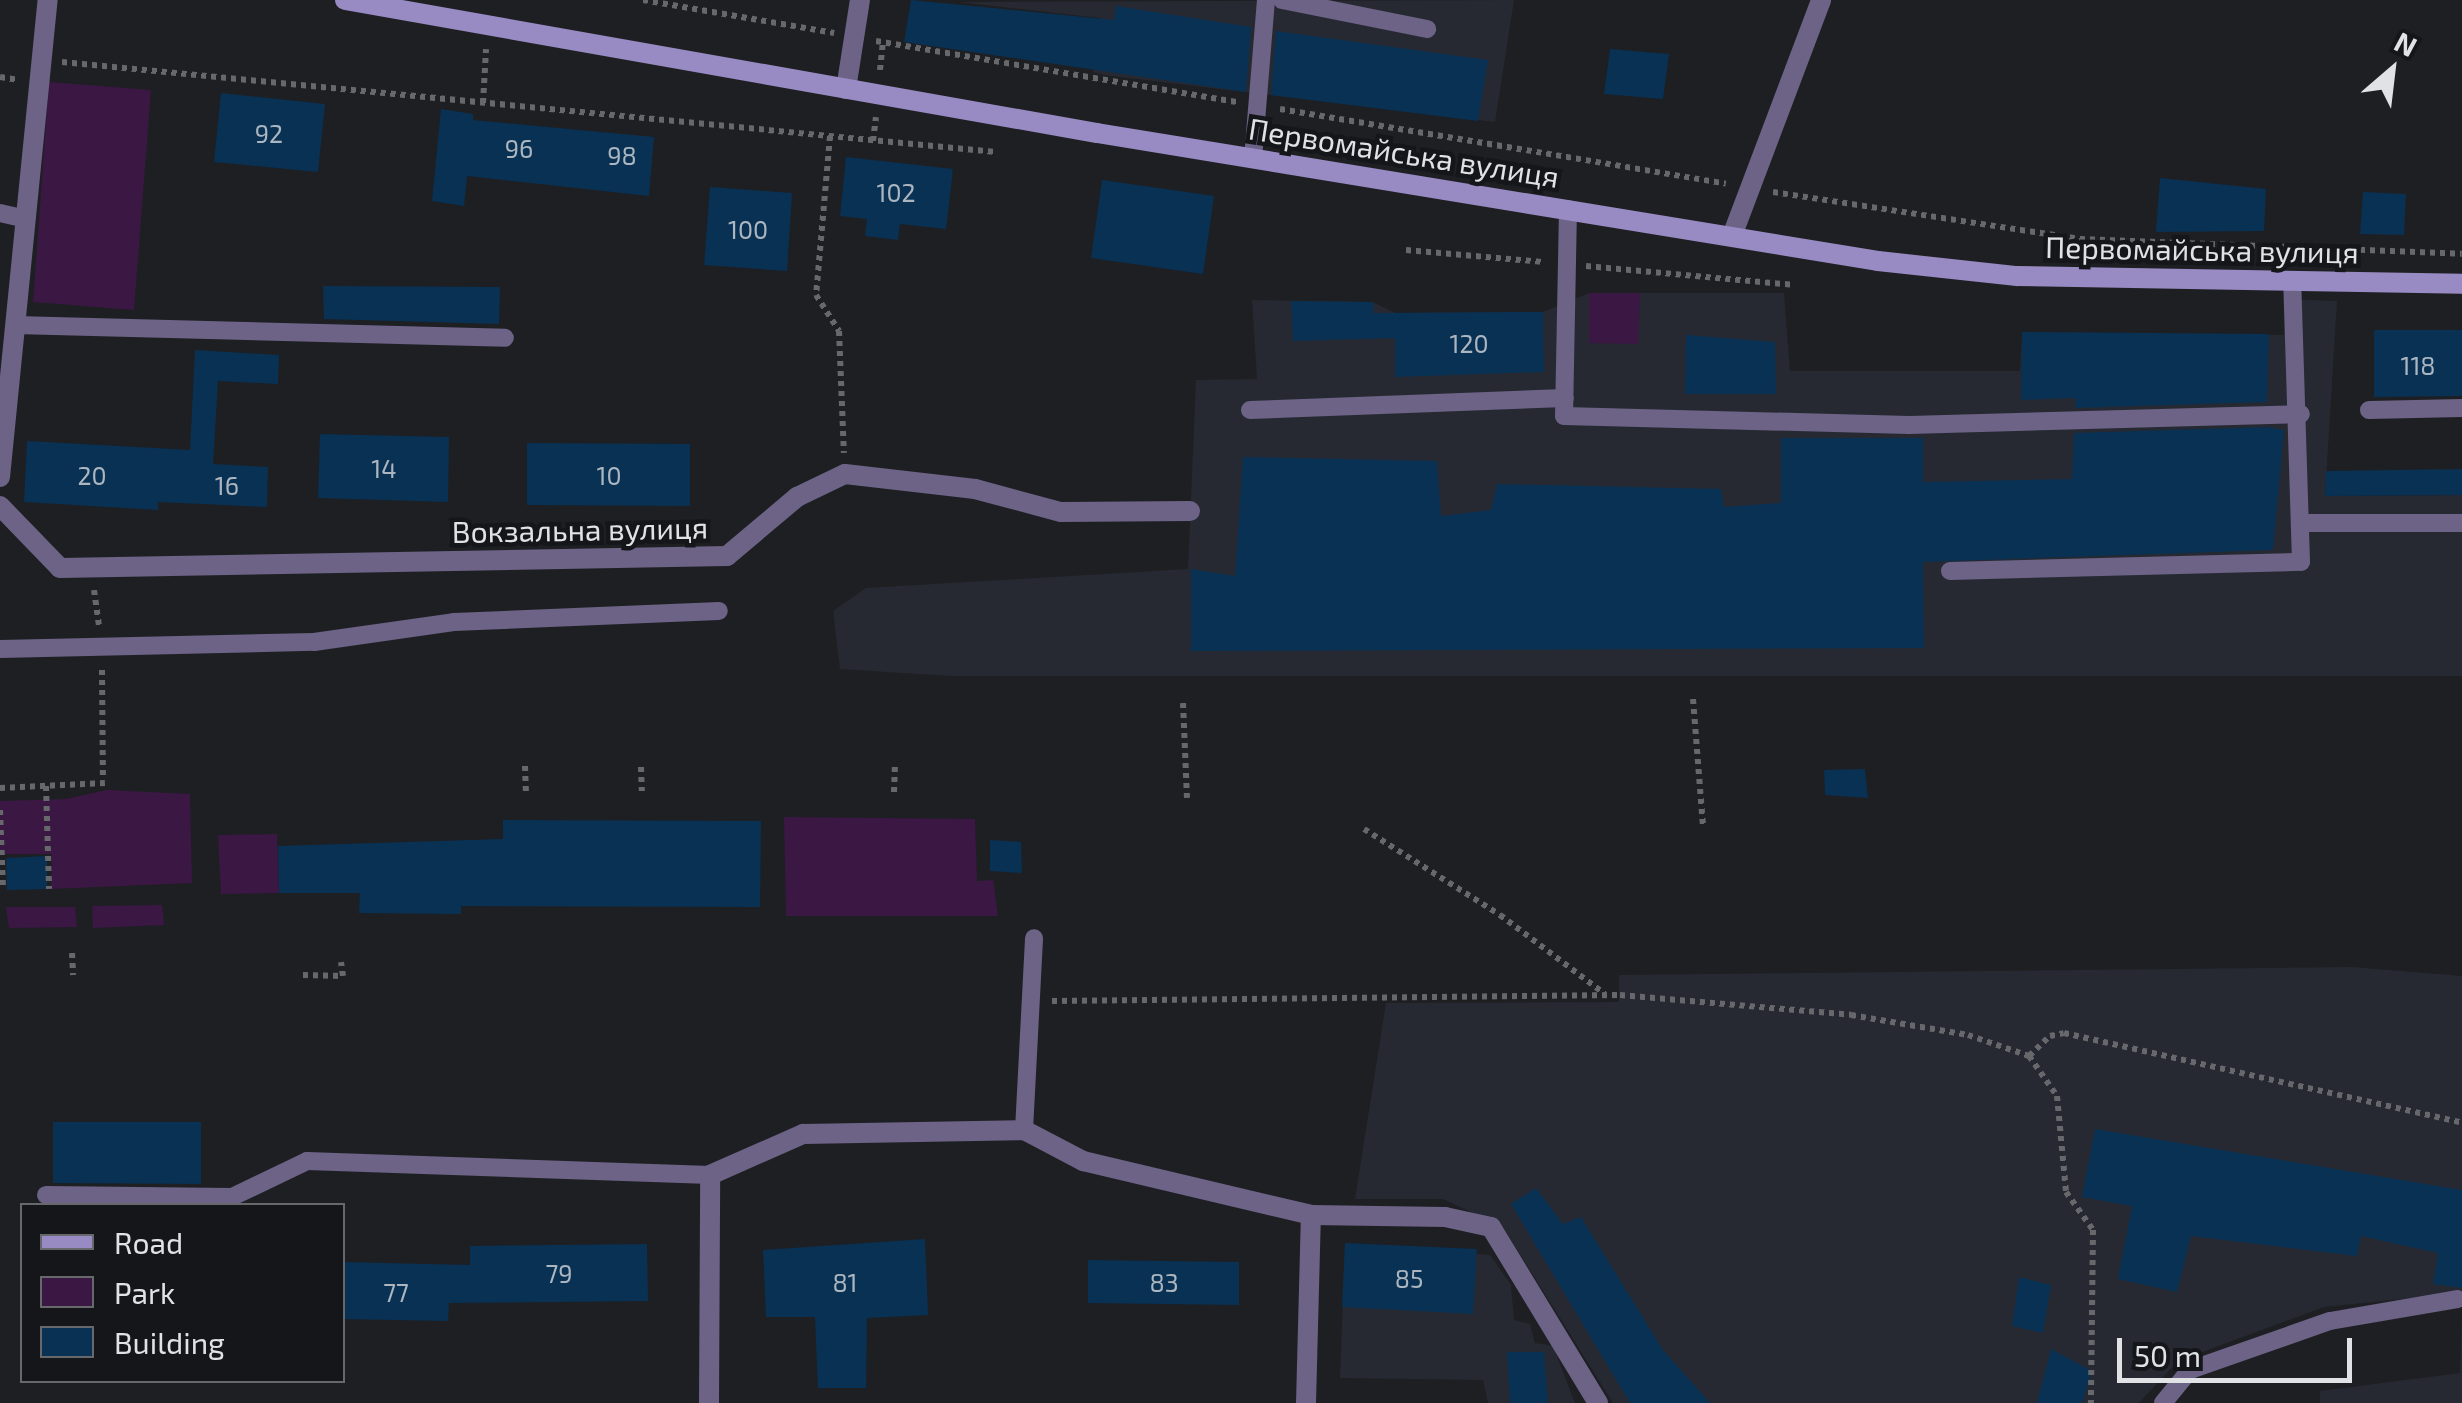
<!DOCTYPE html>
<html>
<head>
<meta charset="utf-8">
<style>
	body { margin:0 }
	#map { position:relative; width:2462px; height:1403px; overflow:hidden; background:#1e1f23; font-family:"Exo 2",sans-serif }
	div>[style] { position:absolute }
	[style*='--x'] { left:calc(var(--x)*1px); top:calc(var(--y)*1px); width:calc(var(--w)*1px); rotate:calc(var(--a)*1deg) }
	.built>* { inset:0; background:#262932 }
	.green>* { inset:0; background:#3b1744 }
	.building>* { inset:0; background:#093153 }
	.path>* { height:6px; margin-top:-3px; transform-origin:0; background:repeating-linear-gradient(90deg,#67686c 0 5px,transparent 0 10px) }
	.lane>* { height:18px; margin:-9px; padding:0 9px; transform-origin:9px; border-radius:9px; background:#6c6386 }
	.street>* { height:20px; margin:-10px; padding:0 10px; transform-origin:10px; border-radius:10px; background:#6c6386 }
	.secondary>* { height:20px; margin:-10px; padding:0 10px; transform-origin:10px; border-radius:10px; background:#988ac2 }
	span { translate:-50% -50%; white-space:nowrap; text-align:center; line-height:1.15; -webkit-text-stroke:9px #14161a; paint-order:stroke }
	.number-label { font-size:25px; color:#abb6c0 }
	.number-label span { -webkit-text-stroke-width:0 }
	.street-label { font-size:30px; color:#e1e2e5 }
	.legend { position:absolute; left:20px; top:1203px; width:325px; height:180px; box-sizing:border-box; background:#14161a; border:2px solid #66686b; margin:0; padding:12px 18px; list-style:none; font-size:30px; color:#e1e2e5 }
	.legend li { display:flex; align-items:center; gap:20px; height:50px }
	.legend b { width:50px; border:2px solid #66686b }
	.north { position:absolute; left:2342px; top:20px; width:100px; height:100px; -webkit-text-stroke:8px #14161a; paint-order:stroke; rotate:28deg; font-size:28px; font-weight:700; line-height:40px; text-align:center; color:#e1e2e5 }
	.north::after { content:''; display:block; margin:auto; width:35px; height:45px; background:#e1e2e5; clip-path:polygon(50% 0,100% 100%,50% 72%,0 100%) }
	.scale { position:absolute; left:2117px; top:1338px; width:235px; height:45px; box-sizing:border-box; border:5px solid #e1e2e5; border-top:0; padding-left:12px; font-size:30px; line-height:35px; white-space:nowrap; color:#e1e2e5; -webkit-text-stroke:8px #14161a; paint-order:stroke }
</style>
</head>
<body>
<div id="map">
	<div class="built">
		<div style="clip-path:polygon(1514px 0,1495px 122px,1104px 75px,1093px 72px,1100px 18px,958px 2px)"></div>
		<div style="clip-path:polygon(1589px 293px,1784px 293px,1790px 371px,2020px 371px,2022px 332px,2284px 335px,2285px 299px,2337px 301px,2325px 496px,2462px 495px,2462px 676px,950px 676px,840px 669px,833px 611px,866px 588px,1188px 569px,1196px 380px,1257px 379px,1252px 300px,1373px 302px,1395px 313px,1543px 312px)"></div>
		<div style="clip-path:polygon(2352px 967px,2462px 976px,2462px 1293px,2324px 1307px,2178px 1361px,2139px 1403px,1613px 1403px,1503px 1227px,1443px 1199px,1355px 1199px,1386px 1003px,1619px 1002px,1619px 975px)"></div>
		<div style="clip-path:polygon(1345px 1243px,1490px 1255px,1511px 1285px,1514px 1320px,1530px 1324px,1535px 1343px,1553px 1346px,1575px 1403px,1488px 1403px,1483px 1380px,1340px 1378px)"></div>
		<div style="clip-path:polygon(2462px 1311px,2462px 1403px,2320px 1403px,2320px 1391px,2460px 1373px)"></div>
	</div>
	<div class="green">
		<div style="clip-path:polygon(49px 82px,151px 90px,134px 310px,33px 302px)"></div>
		<div style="clip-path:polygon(1589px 293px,1640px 293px,1638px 344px,1589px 343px)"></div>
		<div style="clip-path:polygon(107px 790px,190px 794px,192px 883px,51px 889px,52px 854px,0 854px,0 801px,66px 799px)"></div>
		<div style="clip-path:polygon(784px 817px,975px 819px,977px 881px,993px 880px,998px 916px,786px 916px)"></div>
		<div style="clip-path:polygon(277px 834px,279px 893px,221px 894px,218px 835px)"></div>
		<div style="clip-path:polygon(162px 905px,164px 925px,93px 928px,92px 906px)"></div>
		<div style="clip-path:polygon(6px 907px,75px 907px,77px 927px,9px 928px)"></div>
	</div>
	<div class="building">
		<div style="clip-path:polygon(911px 0,1114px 20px,1116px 6px,1251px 27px,1246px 92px,904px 42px)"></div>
		<div style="clip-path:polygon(1276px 31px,1488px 60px,1478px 121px,1271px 95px)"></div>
		<div style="clip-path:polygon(1610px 49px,1669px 54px,1663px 99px,1604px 94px)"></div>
		<div style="clip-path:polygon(221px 93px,325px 104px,318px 172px,214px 162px)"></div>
		<div style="clip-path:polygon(441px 109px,473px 114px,473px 120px,654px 137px,649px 196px,467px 176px,464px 206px,432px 201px)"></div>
		<div style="clip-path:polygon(846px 157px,953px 169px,946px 229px,900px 224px,898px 240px,865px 236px,867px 219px,840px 216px)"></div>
		<div style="clip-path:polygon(2160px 178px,2266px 189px,2264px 231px,2156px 232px)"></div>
		<div style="clip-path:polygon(1102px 180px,1214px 196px,1203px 274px,1091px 258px)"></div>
		<div style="clip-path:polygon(710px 187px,792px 193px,787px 271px,704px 265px)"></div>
		<div style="clip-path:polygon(2363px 192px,2406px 194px,2404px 235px,2360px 234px)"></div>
		<div style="clip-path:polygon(323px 286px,500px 287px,499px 324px,324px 319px)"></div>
		<div style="clip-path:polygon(1291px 301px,1373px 302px,1374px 313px,1543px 312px,1544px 372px,1395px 377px,1395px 338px,1293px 341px)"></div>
		<div style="clip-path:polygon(2374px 330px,2462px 330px,2462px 396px,2374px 397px)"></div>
		<div style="clip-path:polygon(2022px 332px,2269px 334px,2267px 402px,2075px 408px,2076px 398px,2021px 400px)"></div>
		<div style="clip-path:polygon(1686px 335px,1775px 342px,1776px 394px,1685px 394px)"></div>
		<div style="clip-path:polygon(195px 350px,279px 355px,278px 384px,218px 381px,213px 464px,268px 467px,267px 507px,158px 502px,158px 510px,24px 502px,27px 441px,190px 450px)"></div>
		<div style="clip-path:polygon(2267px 427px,2284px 430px,2273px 550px,1923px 562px,1924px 648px,1191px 651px,1191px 569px,1235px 576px,1243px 457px,1437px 461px,1441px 516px,1491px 510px,1497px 484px,1721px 489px,1724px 507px,1781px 503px,1781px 438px,1923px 438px,1923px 482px,2072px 479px,2074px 433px)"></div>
		<div style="clip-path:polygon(320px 434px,449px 437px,448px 502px,318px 498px)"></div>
		<div style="clip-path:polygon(527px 443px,690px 444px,690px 506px,527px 505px)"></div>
		<div style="clip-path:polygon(2462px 469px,2462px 495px,2325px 496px,2326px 471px)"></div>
		<div style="clip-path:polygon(1865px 769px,1868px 798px,1825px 795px,1824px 770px)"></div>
		<div style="clip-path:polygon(503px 820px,761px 821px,760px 907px,461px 906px,461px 914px,359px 913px,360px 893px,279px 893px,278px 846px,503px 839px)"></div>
		<div style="clip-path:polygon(990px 840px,1021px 842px,1022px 873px,990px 871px)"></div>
		<div style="clip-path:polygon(47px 856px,47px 889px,7px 890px,6px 858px)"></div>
		<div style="clip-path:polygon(53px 1122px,201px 1122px,201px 1184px,53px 1183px)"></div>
		<div style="clip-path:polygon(2095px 1129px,2462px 1190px,2462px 1288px,2433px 1284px,2438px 1253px,2361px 1236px,2357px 1256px,2191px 1236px,2177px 1292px,2118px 1279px,2132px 1206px,2082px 1197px)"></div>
		<div style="clip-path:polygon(1536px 1188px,1563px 1224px,1581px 1217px,1663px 1350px,1710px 1403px,1630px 1403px,1511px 1204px)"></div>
		<div style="clip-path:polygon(925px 1239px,928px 1315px,867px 1318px,866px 1388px,818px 1388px,815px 1317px,766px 1317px,763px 1250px)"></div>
		<div style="clip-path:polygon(1345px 1243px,1477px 1249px,1473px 1314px,1342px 1307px)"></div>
		<div style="clip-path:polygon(647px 1244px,648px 1301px,449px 1303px,448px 1321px,342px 1319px,342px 1262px,470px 1265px,470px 1246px)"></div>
		<div style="clip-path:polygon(1088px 1260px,1239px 1262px,1239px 1305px,1088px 1303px)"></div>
		<div style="clip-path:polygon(2019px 1277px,2051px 1285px,2043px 1333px,2012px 1326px)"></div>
		<div style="clip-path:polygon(2051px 1349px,2092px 1371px,2082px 1403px,2037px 1403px)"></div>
		<div style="clip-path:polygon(1507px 1352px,1544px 1352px,1548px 1403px,1510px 1403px)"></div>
	</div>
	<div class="path">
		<div style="--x:643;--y:0;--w:194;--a:9.8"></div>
		<div style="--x:876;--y:41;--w:367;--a:9.6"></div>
		<div style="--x:62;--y:62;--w:938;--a:5.5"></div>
		<div style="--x:880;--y:70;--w:28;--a:-84"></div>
		<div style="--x:0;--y:77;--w:19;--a:9"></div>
		<div style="--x:483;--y:103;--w:54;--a:-86.8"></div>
		<div style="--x:1280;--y:109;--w:452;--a:9.5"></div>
		<div style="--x:830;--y:136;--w:160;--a:95"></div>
		<div style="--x:816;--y:295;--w:43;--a:57.4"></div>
		<div style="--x:839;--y:331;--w:122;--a:87.7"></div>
		<div style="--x:873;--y:141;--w:24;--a:-83"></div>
		<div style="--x:1773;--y:192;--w:311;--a:8.7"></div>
		<div style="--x:2080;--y:239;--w:382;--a:2.2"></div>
		<div style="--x:1406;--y:250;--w:139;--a:5"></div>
		<div style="--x:1586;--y:266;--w:208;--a:5.2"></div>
		<div style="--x:94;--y:590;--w:37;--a:82"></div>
		<div style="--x:102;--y:670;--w:108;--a:89.5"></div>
		<div style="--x:1693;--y:699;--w:128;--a:85.5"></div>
		<div style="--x:1183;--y:703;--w:95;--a:87.6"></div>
		<div style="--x:525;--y:766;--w:26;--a:88"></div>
		<div style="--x:641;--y:767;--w:24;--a:88"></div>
		<div style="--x:46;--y:786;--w:103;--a:88.3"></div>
		<div style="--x:0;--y:788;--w:105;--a:-2.7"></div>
		<div style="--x:894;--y:792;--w:25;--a:-88"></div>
		<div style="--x:0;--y:810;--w:79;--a:87.8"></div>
		<div style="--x:1364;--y:829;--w:161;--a:32.3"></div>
		<div style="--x:1500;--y:915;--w:131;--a:37"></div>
		<div style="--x:72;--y:953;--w:22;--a:87"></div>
		<div style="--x:303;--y:975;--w:40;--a:1.4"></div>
		<div style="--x:343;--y:976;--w:14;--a:-98"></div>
		<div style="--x:1052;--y:1001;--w:568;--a:-0.61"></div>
		<div style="--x:1620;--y:995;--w:232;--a:4.9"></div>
		<div style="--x:1851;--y:1015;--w:119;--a:9.7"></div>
		<div style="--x:1968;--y:1035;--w:65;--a:19"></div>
		<div style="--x:2029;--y:1056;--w:29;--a:-44"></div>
		<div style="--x:2050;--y:1036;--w:14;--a:-12"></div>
		<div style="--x:2064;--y:1033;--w:408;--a:12.7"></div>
		<div style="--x:2029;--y:1056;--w:49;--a:55"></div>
		<div style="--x:2057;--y:1096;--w:96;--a:84.6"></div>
		<div style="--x:2066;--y:1192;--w:47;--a:54.6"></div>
		<div style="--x:2093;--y:1230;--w:173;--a:90.7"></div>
	</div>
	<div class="lane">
		<div style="--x:1282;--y:0;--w:148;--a:11.3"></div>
		<div style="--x:1253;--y:158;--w:159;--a:-85.3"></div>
		<div style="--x:1568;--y:209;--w:207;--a:91.1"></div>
		<div style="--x:1564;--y:416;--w:345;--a:1.5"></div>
		<div style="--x:1909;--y:425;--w:392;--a:-1.6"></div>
		<div style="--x:0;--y:213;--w:27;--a:13"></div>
		<div style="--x:15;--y:325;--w:490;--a:1.5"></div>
		<div style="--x:1250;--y:410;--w:315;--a:-2.2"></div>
		<div style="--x:2369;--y:410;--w:93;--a:-1.2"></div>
		<div style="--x:2301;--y:523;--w:161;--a:0"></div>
		<div style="--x:1950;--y:571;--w:351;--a:-1.5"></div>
		<div style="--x:2301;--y:562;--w:281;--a:-91.8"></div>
		<div style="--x:0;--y:649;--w:314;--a:-1.3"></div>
		<div style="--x:314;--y:642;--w:141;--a:-8.1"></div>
		<div style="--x:454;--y:622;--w:265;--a:-2.4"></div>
		<div style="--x:1024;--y:1130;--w:192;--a:-87"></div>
		<div style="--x:46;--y:1195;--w:186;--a:0.6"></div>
		<div style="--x:232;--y:1197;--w:83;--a:-25.6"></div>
		<div style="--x:307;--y:1161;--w:403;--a:2"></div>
		<div style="--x:2163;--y:1403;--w:43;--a:-50.7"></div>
		<div style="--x:2190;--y:1370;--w:148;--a:-19.3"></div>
		<div style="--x:2330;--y:1321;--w:129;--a:-9.8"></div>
	</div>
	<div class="street">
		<div style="--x:846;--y:89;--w:90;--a:-81.1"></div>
		<div style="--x:1732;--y:236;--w:252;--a:-69.3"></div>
		<div style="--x:0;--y:477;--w:479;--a:-84.3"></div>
		<div style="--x:0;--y:506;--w:86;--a:45.9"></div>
		<div style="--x:60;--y:568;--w:667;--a:-1.03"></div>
		<div style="--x:727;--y:556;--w:92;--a:-40.1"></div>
		<div style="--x:797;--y:497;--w:53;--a:-25.6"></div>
		<div style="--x:845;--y:474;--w:131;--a:6.6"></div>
		<div style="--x:975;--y:489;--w:89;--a:15"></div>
		<div style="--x:1061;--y:512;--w:129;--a:-0.4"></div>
		<div style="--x:709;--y:1403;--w:228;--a:-89.7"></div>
		<div style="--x:710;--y:1175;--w:102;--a:-23.8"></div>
		<div style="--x:803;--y:1134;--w:221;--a:-1"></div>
		<div style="--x:1024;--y:1130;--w:67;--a:27.7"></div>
		<div style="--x:1083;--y:1161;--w:234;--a:13.3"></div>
		<div style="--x:1311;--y:1215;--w:134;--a:0.9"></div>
		<div style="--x:1445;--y:1217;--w:47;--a:12.3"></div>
		<div style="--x:1491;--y:1227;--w:206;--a:58.7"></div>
		<div style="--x:1306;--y:1403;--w:188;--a:-88.5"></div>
	</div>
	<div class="secondary">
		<div style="--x:345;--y:0;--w:764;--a:10.03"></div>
		<div style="--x:1097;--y:133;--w:791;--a:9.31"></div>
		<div style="--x:1878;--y:261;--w:140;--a:6.2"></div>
		<div style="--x:2017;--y:276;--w:445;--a:1"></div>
	</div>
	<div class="number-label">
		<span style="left:269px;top:133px">92</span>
		<span style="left:519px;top:148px">96</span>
		<span style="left:622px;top:155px">98</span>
		<span style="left:896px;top:192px">102</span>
		<span style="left:748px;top:229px">100</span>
		<span style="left:1469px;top:343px">120</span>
		<span style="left:2418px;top:365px">118</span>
		<span style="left:384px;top:468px">14</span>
		<span style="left:92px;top:475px">20</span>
		<span style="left:609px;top:475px">10</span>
		<span style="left:227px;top:485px">16</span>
		<span style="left:559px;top:1273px">79</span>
		<span style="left:1409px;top:1278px">85</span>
		<span style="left:845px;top:1282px">81</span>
		<span style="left:1164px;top:1282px">83</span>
		<span style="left:396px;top:1292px">77</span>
	</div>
	<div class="street-label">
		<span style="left:1404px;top:152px;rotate:9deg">Первомайська вулиця</span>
		<span style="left:2202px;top:249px;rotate:1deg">Первомайська вулиця</span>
		<span style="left:580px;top:529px;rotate:-1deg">Вокзальна вулиця</span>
	</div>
	<ul class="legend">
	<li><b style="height:12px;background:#988ac2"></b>Road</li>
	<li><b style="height:28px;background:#3b1744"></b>Park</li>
	<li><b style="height:28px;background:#093153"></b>Building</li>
	</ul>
	<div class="north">N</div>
	<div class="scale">50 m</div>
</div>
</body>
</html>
